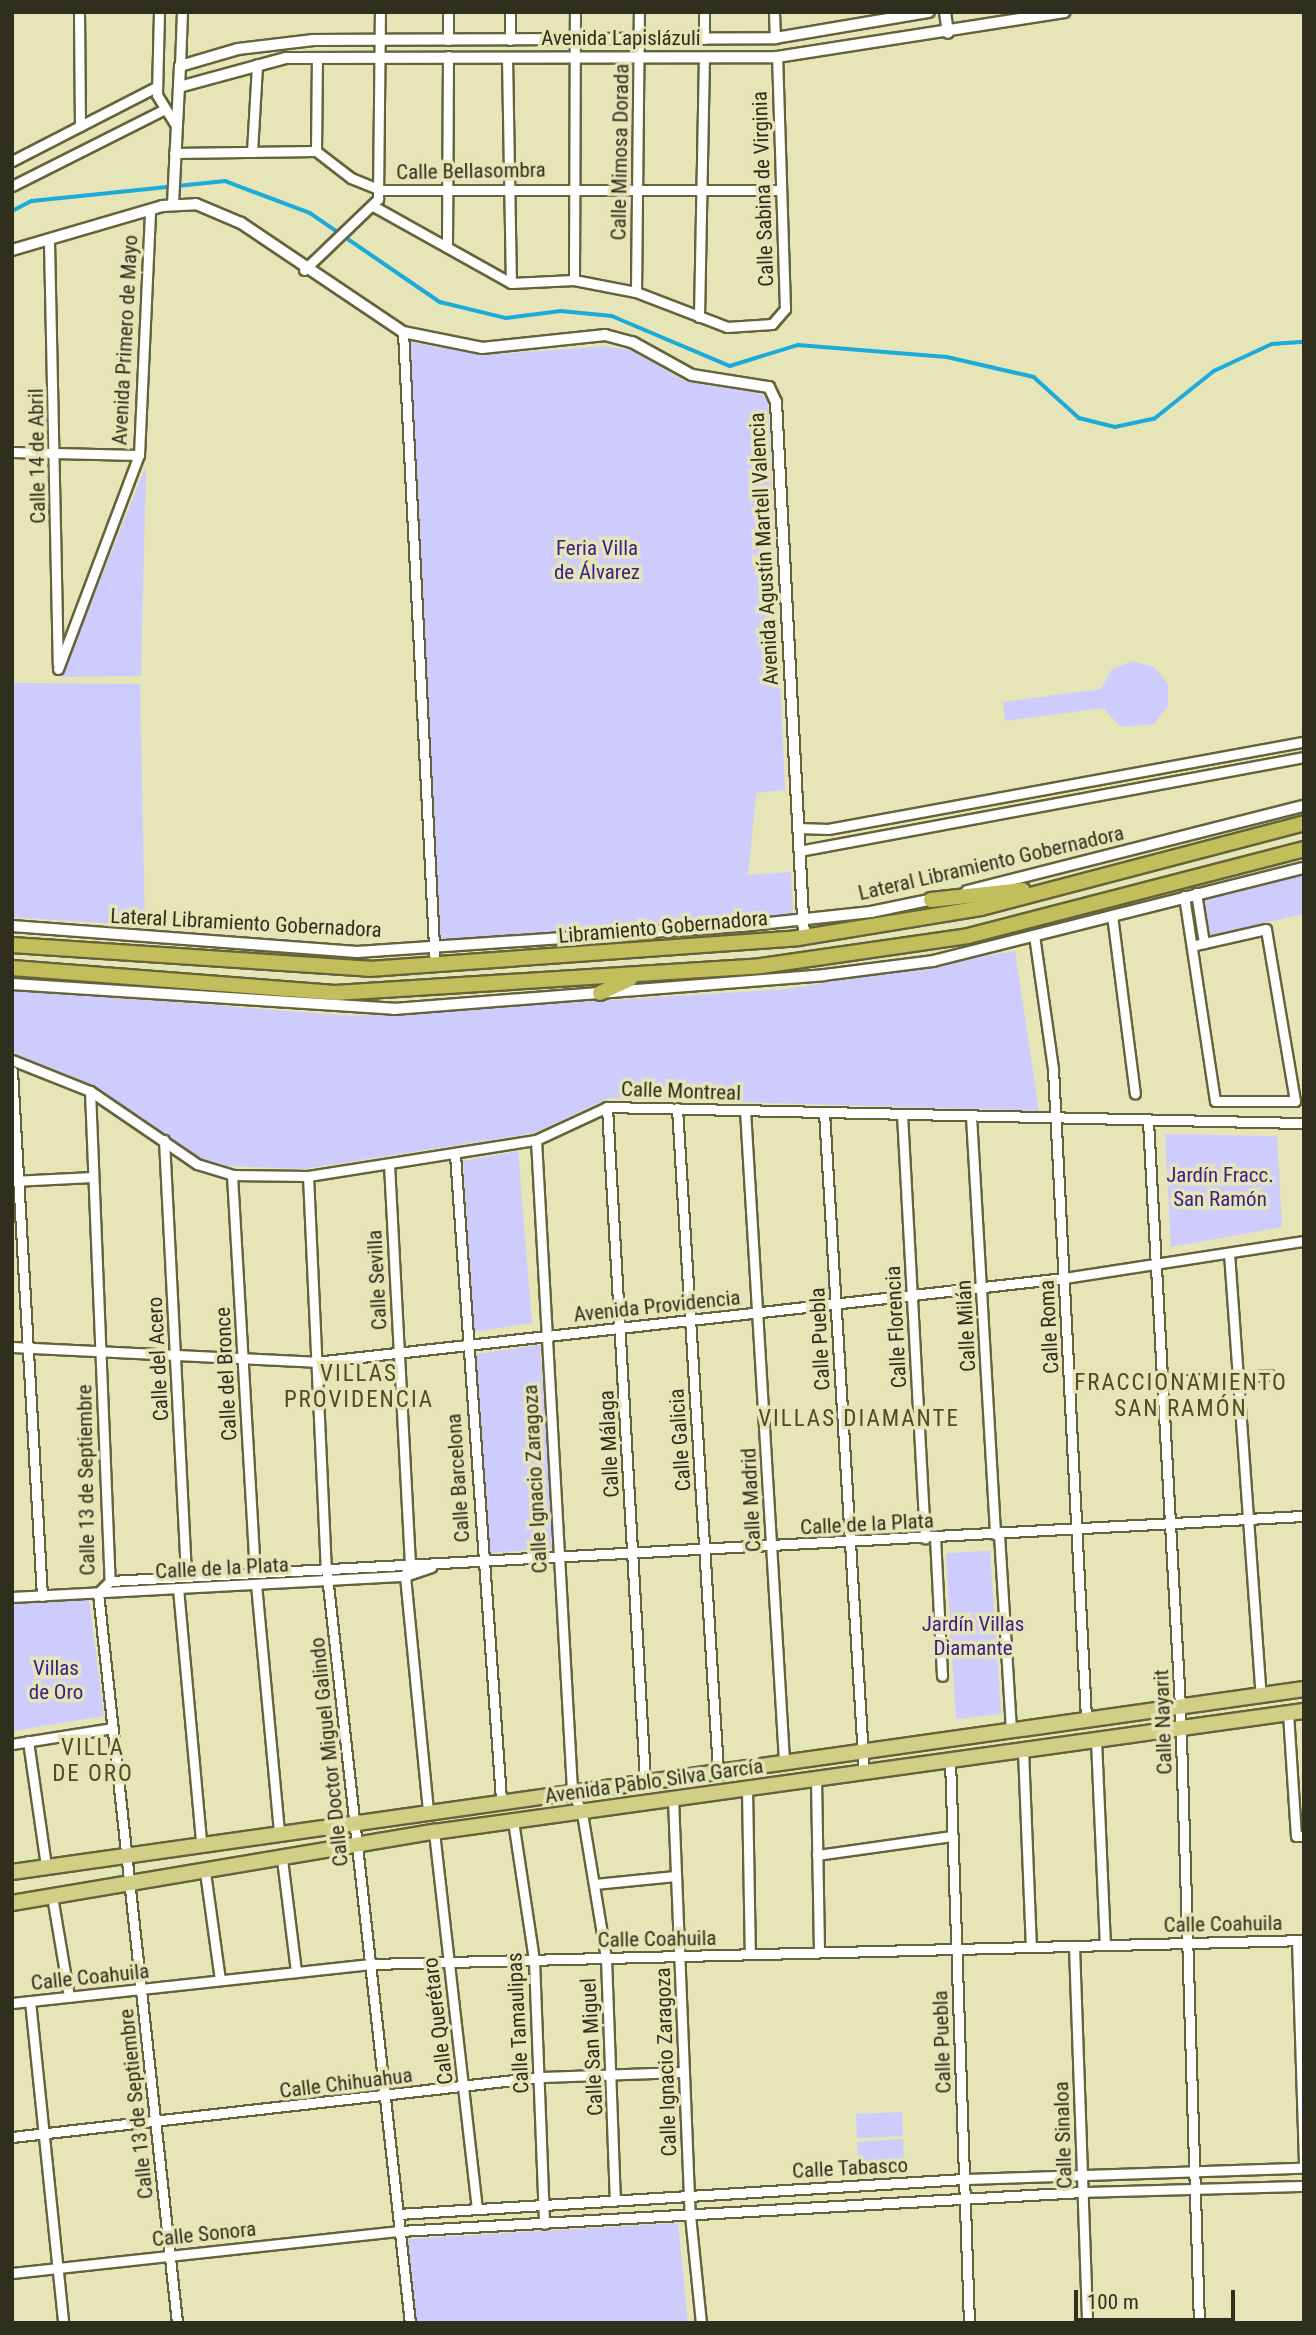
<!DOCTYPE html>
<html>
<head>
<meta charset="utf-8">
<style>
	body { margin:0 }
	#map { position:relative; width:1316px; height:2335px; overflow:hidden; background:#e5e5b7; font-family:"Roboto Condensed",sans-serif }
	div>[style] { position:absolute }
	[style*='--x'] { left:calc(var(--x)*1px); top:calc(var(--y)*1px); width:calc(var(--w)*1px); rotate:calc(var(--a)*1deg) }
	.green>* { inset:0; background:#ceccfc }
	.stream>* { height:3.5px; margin:-1.75px; padding:0 1.75px; transform-origin:1.75px; border-radius:1.75px; background:#1baad9 }
	.roads { filter:drop-shadow(2px 0 #64633a) drop-shadow(-2px 0 #64633a) drop-shadow(0 2px #64633a) drop-shadow(0 -2px #64633a) }
	.minor>* { height:9px; margin:-4.5px; padding:0 4.5px; transform-origin:4.5px; border-radius:4.5px; background:#fff }
	.tertiary>* { height:10px; margin:-5px; padding:0 5px; transform-origin:5px; border-radius:5px; background:#fff }
	.primary>* { height:14px; margin:-7px; padding:0 7px; transform-origin:7px; border-radius:7px; background:#d1ce85 }
	.trunk>* { height:14px; margin:-7px; padding:0 7px; transform-origin:7px; border-radius:7px; background:#c2be5c }
	span { translate:-50% -50%; white-space:nowrap; text-align:center; line-height:1.15; -webkit-text-stroke:7px #e5e5b7; paint-order:stroke }
	.street-label { font-size:21px; color:#2f2f1d }
	.park-label { font-size:21px; color:#3b2187 }
	.neighbourhood-label { font-size:23px; color:#4e4c24; letter-spacing:2px }
	.frame { position:absolute; inset:0; border:14px solid #2f2f1d; pointer-events:none }
	.scale { position:absolute; left:1074px; top:2290px; width:161px; height:32px; box-sizing:border-box; border:4px solid #2f2f1d; border-top:0; padding-left:9px; font-size:21px; line-height:24px; white-space:nowrap; color:#2f2f1d; -webkit-text-stroke:5px #e5e5b7; paint-order:stroke }
</style>
</head>
<body>
<div id="map">
	<div class="green">
		<div style="clip-path:polygon(408px 342px,484px 355px,606px 346px,630px 350px,687px 382px,759px 392px,768px 400px,785px 790px,756px 793px,748px 875px,791px 872px,793px 914px,438px 941px)"></div>
		<div style="clip-path:polygon(146px 466px,141px 676px,61px 677px)"></div>
		<div style="clip-path:polygon(1133px 661px,1154px 667px,1168px 684px,1168px 707px,1154px 724px,1121px 727px,1103px 708px,1005px 721px,1003px 702px,1101px 689px,1112px 669px)"></div>
		<div style="clip-path:polygon(12px 683px,140px 684px,145px 926px,12px 917px)"></div>
		<div style="clip-path:polygon(1304px 873px,1304px 914px,1208px 936px,1202px 899px)"></div>
		<div style="clip-path:polygon(1015px 951px,1039px 1111px,609px 1098px,534px 1133px,304px 1169px,227px 1166px,200px 1158px,92px 1085px,12px 1052px,12px 990px,353px 1016px,788px 989px)"></div>
		<div style="clip-path:polygon(1165px 1134px,1277px 1136px,1282px 1227px,1171px 1247px)"></div>
		<div style="clip-path:polygon(518px 1151px,532px 1323px,474px 1332px,463px 1161px)"></div>
		<div style="clip-path:polygon(540px 1345px,554px 1548px,489px 1553px,475px 1354px)"></div>
		<div style="clip-path:polygon(990px 1551px,1001px 1714px,956px 1719px,946px 1553px)"></div>
		<div style="clip-path:polygon(89px 1600px,104px 1716px,12px 1731px,12px 1604px)"></div>
		<div style="clip-path:polygon(902px 2112px,903px 2136px,857px 2138px,856px 2114px)"></div>
		<div style="clip-path:polygon(903px 2139px,904px 2163px,859px 2166px,857px 2142px)"></div>
		<div style="clip-path:polygon(678px 2223px,688px 2323px,417px 2323px,407px 2239px)"></div>
	</div>
	<div class="stream">
		<div style="--x:12;--y:211;--w:22;--a:-27"></div>
		<div style="--x:32;--y:201;--w:194;--a:-5.9"></div>
		<div style="--x:225;--y:181;--w:91;--a:20.6"></div>
		<div style="--x:310;--y:213;--w:158;--a:34.4"></div>
		<div style="--x:440;--y:302;--w:68;--a:13.6"></div>
		<div style="--x:506;--y:318;--w:55;--a:-7.3"></div>
		<div style="--x:561;--y:311;--w:51;--a:5.6"></div>
		<div style="--x:612;--y:316;--w:128;--a:23"></div>
		<div style="--x:730;--y:366;--w:71;--a:-17.2"></div>
		<div style="--x:798;--y:345;--w:149;--a:4.6"></div>
		<div style="--x:947;--y:357;--w:89;--a:12.9"></div>
		<div style="--x:1034;--y:377;--w:61;--a:42.3"></div>
		<div style="--x:1079;--y:418;--w:37;--a:14"></div>
		<div style="--x:1115;--y:427;--w:40;--a:-12"></div>
		<div style="--x:1154;--y:419;--w:77;--a:-38.7"></div>
		<div style="--x:1214;--y:371;--w:64;--a:-25"></div>
		<div style="--x:1272;--y:344;--w:32;--a:-4"></div>
	</div>
	<div class="roads">
		<div class="minor">
			<div style="--x:79;--y:12;--w:114;--a:89.5"></div>
			<div style="--x:159;--y:12;--w:83;--a:91.4"></div>
			<div style="--x:157;--y:95;--w:36;--a:58"></div>
			<div style="--x:448;--y:12;--w:28;--a:90"></div>
			<div style="--x:510;--y:12;--w:28;--a:90"></div>
			<div style="--x:774;--y:12;--w:26;--a:88"></div>
			<div style="--x:704;--y:39;--w:27;--a:-90"></div>
			<div style="--x:507;--y:57;--w:226;--a:89"></div>
			<div style="--x:180;--y:66;--w:54;--a:-87.9"></div>
			<div style="--x:316;--y:151;--w:94;--a:-89.4"></div>
			<div style="--x:252;--y:152;--w:88;--a:-86.7"></div>
			<div style="--x:174;--y:153;--w:142;--a:-0.8"></div>
			<div style="--x:316;--y:151;--w:44;--a:37.6"></div>
			<div style="--x:351;--y:178;--w:31;--a:22"></div>
			<div style="--x:380;--y:190;--w:400;--a:0"></div>
			<div style="--x:12;--y:161;--w:162;--a:-27.2"></div>
			<div style="--x:12;--y:186;--w:169;--a:-26.7"></div>
			<div style="--x:375;--y:207;--w:156;--a:29.2"></div>
			<div style="--x:511;--y:283;--w:63;--a:-2.7"></div>
			<div style="--x:574;--y:280;--w:63;--a:11"></div>
			<div style="--x:636;--y:292;--w:97;--a:21"></div>
			<div style="--x:727;--y:327;--w:45;--a:-3.8"></div>
			<div style="--x:772;--y:324;--w:20;--a:-49"></div>
			<div style="--x:785;--y:309;--w:252;--a:-91.8"></div>
			<div style="--x:49;--y:242;--w:422;--a:88.8"></div>
			<div style="--x:447;--y:247;--w:191;--a:-89.7"></div>
			<div style="--x:304;--y:270;--w:103;--a:-43.8"></div>
			<div style="--x:378;--y:199;--w:187;--a:-89.4"></div>
			<div style="--x:574;--y:280;--w:268;--a:-89.8"></div>
			<div style="--x:636;--y:292;--w:280;--a:-89.4"></div>
			<div style="--x:699;--y:317;--w:259;--a:-88.9"></div>
			<div style="--x:403;--y:332;--w:634;--a:87.11"></div>
			<div style="--x:12;--y:452;--w:127;--a:1.4"></div>
			<div style="--x:58;--y:669;--w:229;--a:-69.3"></div>
			<div style="--x:139;--y:455;--w:246;--a:-87.4"></div>
			<div style="--x:798;--y:828;--w:30;--a:2"></div>
			<div style="--x:828;--y:829;--w:484;--a:-10.4"></div>
			<div style="--x:799;--y:851;--w:514;--a:-10.54"></div>
			<div style="--x:1196;--y:893;--w:51;--a:80.9"></div>
			<div style="--x:1184;--y:896;--w:207;--a:81.4"></div>
			<div style="--x:1215;--y:1101;--w:80;--a:0"></div>
			<div style="--x:1295;--y:1101;--w:174;--a:-99.6"></div>
			<div style="--x:1266;--y:929;--w:76;--a:167.1"></div>
			<div style="--x:1112;--y:915;--w:180;--a:82.7"></div>
			<div style="--x:1034;--y:935;--w:135;--a:81.9"></div>
			<div style="--x:1053;--y:1069;--w:651;--a:87.09"></div>
			<div style="--x:12;--y:1060;--w:84;--a:21.7"></div>
			<div style="--x:90;--y:1091;--w:130;--a:34.3"></div>
			<div style="--x:197;--y:1164;--w:37;--a:17"></div>
			<div style="--x:232;--y:1175;--w:76;--a:0.8"></div>
			<div style="--x:308;--y:1176;--w:231;--a:-9"></div>
			<div style="--x:536;--y:1140;--w:78;--a:-24.9"></div>
			<div style="--x:607;--y:1107;--w:697;--a:1.32"></div>
			<div style="--x:12;--y:1071;--w:526;--a:86.73"></div>
			<div style="--x:90;--y:1091;--w:490;--a:87.7"></div>
			<div style="--x:110;--y:1581;--w:17;--a:135"></div>
			<div style="--x:98;--y:1593;--w:734;--a:83.82"></div>
			<div style="--x:607;--y:1107;--w:674;--a:86.77"></div>
			<div style="--x:677;--y:1108;--w:663;--a:86.46"></div>
			<div style="--x:745;--y:1110;--w:652;--a:86.57"></div>
			<div style="--x:824;--y:1112;--w:662;--a:86.54"></div>
			<div style="--x:902;--y:1114;--w:425;--a:86.9"></div>
			<div style="--x:971;--y:1116;--w:419;--a:86.7"></div>
			<div style="--x:1148;--y:1121;--w:586;--a:86.87"></div>
			<div style="--x:1180;--y:1706;--w:617;--a:88.24"></div>
			<div style="--x:164;--y:1140;--w:437;--a:87.1"></div>
			<div style="--x:536;--y:1140;--w:651;--a:86.83"></div>
			<div style="--x:572;--y:1790;--w:25;--a:67"></div>
			<div style="--x:582;--y:1813;--w:147;--a:80.6"></div>
			<div style="--x:606;--y:1958;--w:240;--a:87.9"></div>
			<div style="--x:455;--y:1154;--w:647;--a:85.92"></div>
			<div style="--x:389;--y:1164;--w:399;--a:87"></div>
			<div style="--x:410;--y:1562;--w:15;--a:110"></div>
			<div style="--x:405;--y:1576;--w:235;--a:84.4"></div>
			<div style="--x:232;--y:1175;--w:397;--a:86.7"></div>
			<div style="--x:308;--y:1176;--w:391;--a:87.4"></div>
			<div style="--x:326;--y:1567;--w:761;--a:83.66"></div>
			<div style="--x:12;--y:1181;--w:81;--a:-2.8"></div>
			<div style="--x:1229;--y:1253;--w:443;--a:85.9"></div>
			<div style="--x:12;--y:1347;--w:304;--a:2.8"></div>
			<div style="--x:316;--y:1362;--w:753;--a:-6.41"></div>
			<div style="--x:1064;--y:1278;--w:243;--a:-8.8"></div>
			<div style="--x:1162;--y:1382;--w:108;--a:-3.7"></div>
			<div style="--x:999;--y:1534;--w:194;--a:86.5"></div>
			<div style="--x:935;--y:1537;--w:139;--a:87.1"></div>
			<div style="--x:110;--y:1581;--w:1196;--a:-3.12"></div>
			<div style="--x:256;--y:1584;--w:249;--a:84.7"></div>
			<div style="--x:178;--y:1588;--w:256;--a:84.8"></div>
			<div style="--x:12;--y:1597;--w:394;--a:-3.1"></div>
			<div style="--x:405;--y:1576;--w:28;--a:-19"></div>
			<div style="--x:1288;--y:1713;--w:123;--a:86.3"></div>
			<div style="--x:1296;--y:1836;--w:8;--a:0"></div>
			<div style="--x:1096;--y:1740;--w:205;--a:87.5"></div>
			<div style="--x:28;--y:1741;--w:126;--a:81.8"></div>
			<div style="--x:12;--y:1744;--w:102;--a:-9"></div>
			<div style="--x:1023;--y:1750;--w:197;--a:87.7"></div>
			<div style="--x:950;--y:1760;--w:563;--a:88.07"></div>
			<div style="--x:816;--y:1779;--w:173;--a:89"></div>
			<div style="--x:747;--y:1789;--w:165;--a:89"></div>
			<div style="--x:673;--y:1799;--w:416;--a:87.7"></div>
			<div style="--x:690;--y:2215;--w:109;--a:84.2"></div>
			<div style="--x:513;--y:1821;--w:141;--a:81.4"></div>
			<div style="--x:534;--y:1960;--w:264;--a:87.8"></div>
			<div style="--x:434;--y:1832;--w:377;--a:83.5"></div>
			<div style="--x:817;--y:1855;--w:137;--a:-8"></div>
			<div style="--x:282;--y:1859;--w:114;--a:82.9"></div>
			<div style="--x:205;--y:1872;--w:109;--a:82.1"></div>
			<div style="--x:594;--y:1884;--w:82;--a:-5.6"></div>
			<div style="--x:52;--y:1896;--w:102;--a:80.4"></div>
			<div style="--x:1297;--y:1940;--w:225;--a:88.2"></div>
			<div style="--x:1074;--y:1946;--w:377;--a:88"></div>
			<div style="--x:30;--y:2001;--w:324;--a:84.1"></div>
			<div style="--x:12;--y:2003;--w:361;--a:-6.2"></div>
			<div style="--x:371;--y:1964;--w:933;--a:-1.47"></div>
			<div style="--x:12;--y:2137;--w:531;--a:-6.48"></div>
			<div style="--x:540;--y:2077;--w:144;--a:-2"></div>
			<div style="--x:398;--y:2214;--w:567;--a:-3.54"></div>
			<div style="--x:964;--y:2179;--w:340;--a:-1.9"></div>
			<div style="--x:12;--y:2273;--w:390;--a:-6.2"></div>
			<div style="--x:400;--y:2231;--w:684;--a:-3.27"></div>
			<div style="--x:1083;--y:2192;--w:221;--a:-1.6"></div>
		</div>
		<div class="tertiary">
			<div style="--x:945;--y:12;--w:21;--a:82"></div>
			<div style="--x:179;--y:87;--w:111;--a:-15.2"></div>
			<div style="--x:286;--y:58;--w:491;--a:-0.1"></div>
			<div style="--x:777;--y:57;--w:291;--a:-8.9"></div>
			<div style="--x:173;--y:204;--w:138;--a:-87.1"></div>
			<div style="--x:180;--y:66;--w:60;--a:-16.3"></div>
			<div style="--x:238;--y:49;--w:76;--a:-6.8"></div>
			<div style="--x:313;--y:40;--w:462;--a:-0.2"></div>
			<div style="--x:775;--y:38;--w:156;--a:-9.6"></div>
			<div style="--x:12;--y:250;--w:156;--a:-16.3"></div>
			<div style="--x:162;--y:206;--w:34;--a:-3"></div>
			<div style="--x:196;--y:204;--w:49;--a:22.9"></div>
			<div style="--x:241;--y:223;--w:195;--a:33.9"></div>
			<div style="--x:403;--y:332;--w:81;--a:11.4"></div>
			<div style="--x:482;--y:348;--w:124;--a:-6"></div>
			<div style="--x:605;--y:335;--w:28;--a:15"></div>
			<div style="--x:632;--y:342;--w:68;--a:28.8"></div>
			<div style="--x:692;--y:375;--w:78;--a:8.9"></div>
			<div style="--x:769;--y:387;--w:17;--a:65"></div>
			<div style="--x:776;--y:402;--w:536;--a:87"></div>
			<div style="--x:967;--y:891;--w:348;--a:-14.2"></div>
			<div style="--x:12;--y:926;--w:346;--a:4.3"></div>
			<div style="--x:357;--y:952;--w:385;--a:-3.9"></div>
			<div style="--x:741;--y:926;--w:131;--a:-6.1"></div>
			<div style="--x:871;--y:912;--w:68;--a:-11.8"></div>
			<div style="--x:12;--y:984;--w:383;--a:3.7"></div>
			<div style="--x:394;--y:1009;--w:431;--a:-4.5"></div>
			<div style="--x:824;--y:975;--w:110;--a:-7.3"></div>
			<div style="--x:933;--y:961;--w:382;--a:-14.1"></div>
		</div>
		<div class="primary">
			<div style="--x:12;--y:1872;--w:1305;--a:-8.06"></div>
			<div style="--x:12;--y:1903;--w:428;--a:-9.6"></div>
			<div style="--x:434;--y:1832;--w:878;--a:-7.92"></div>
		</div>
		<div class="trunk">
			<div style="--x:931;--y:900;--w:92;--a:-6.3"></div>
			<div style="--x:12;--y:945;--w:358;--a:3.8"></div>
			<div style="--x:369;--y:969;--w:430;--a:-4.1"></div>
			<div style="--x:798;--y:938;--w:185;--a:-9.3"></div>
			<div style="--x:981;--y:908;--w:334;--a:-14.7"></div>
			<div style="--x:12;--y:968;--w:324;--a:4.4"></div>
			<div style="--x:335;--y:993;--w:427;--a:-3.6"></div>
			<div style="--x:761;--y:966;--w:209;--a:-8.2"></div>
			<div style="--x:968;--y:936;--w:347;--a:-14.5"></div>
			<div style="--x:600;--y:993;--w:33;--a:-25"></div>
		</div>
	</div>
	<div class="street-label">
		<span style="left:621px;top:38px">Avenida Lapislázuli</span>
		<span style="left:620px;top:152px;rotate:-89deg">Calle Mimosa Dorada</span>
		<span style="left:471px;top:171px;rotate:-1deg">Calle Bellasombra</span>
		<span style="left:763px;top:189px;rotate:-92deg">Calle Sabina de Virginia</span>
		<span style="left:125px;top:340px;rotate:-87deg">Avenida Primero de Mayo</span>
		<span style="left:37px;top:456px;rotate:-91deg">Calle 14 de Abril</span>
		<span style="left:764px;top:549px;rotate:-93deg">Avenida Agustín Martell Valencia</span>
		<span style="left:991px;top:863px;rotate:-13deg">Lateral Libramiento Gobernadora</span>
		<span style="left:246px;top:923px;rotate:3deg">Lateral Libramiento Gobernadora</span>
		<span style="left:663px;top:927px;rotate:-5deg">Libramiento Gobernadora</span>
		<span style="left:681px;top:1091px;rotate:2deg">Calle Montreal</span>
		<span style="left:377px;top:1280px;rotate:-93deg">Calle Sevilla</span>
		<span style="left:657px;top:1306px;rotate:-6deg">Avenida Providencia</span>
		<span style="left:966px;top:1326px;rotate:-93deg">Calle Milán</span>
		<span style="left:896px;top:1327px;rotate:-93deg">Calle Florencia</span>
		<span style="left:1049px;top:1327px;rotate:-93deg">Calle Roma</span>
		<span style="left:820px;top:1339px;rotate:-93deg">Calle Puebla</span>
		<span style="left:158px;top:1359px;rotate:-93deg">Calle del Acero</span>
		<span style="left:226px;top:1374px;rotate:-93deg">Calle del Bronce</span>
		<span style="left:680px;top:1440px;rotate:-94deg">Calle Galicia</span>
		<span style="left:609px;top:1444px;rotate:-93deg">Calle Málaga</span>
		<span style="left:458px;top:1478px;rotate:-94deg">Calle Barcelona</span>
		<span style="left:535px;top:1479px;rotate:-93deg">Calle Ignacio Zaragoza</span>
		<span style="left:86px;top:1480px;rotate:-91deg">Calle 13 de Septiembre</span>
		<span style="left:751px;top:1500px;rotate:-93deg">Calle Madrid</span>
		<span style="left:867px;top:1524px;rotate:-3deg">Calle de la Plata</span>
		<span style="left:222px;top:1568px;rotate:-3deg">Calle de la Plata</span>
		<span style="left:1163px;top:1722px;rotate:-92deg">Calle Nayarit</span>
		<span style="left:329px;top:1752px;rotate:-96deg">Calle Doctor Miguel Galindo</span>
		<span style="left:654px;top:1781px;rotate:-8deg">Avenida Pablo Silva García</span>
		<span style="left:1223px;top:1924px;rotate:-1deg">Calle Coahuila</span>
		<span style="left:657px;top:1939px;rotate:-1deg">Calle Coahuila</span>
		<span style="left:90px;top:1977px;rotate:-6deg">Calle Coahuila</span>
		<span style="left:438px;top:2021px;rotate:-97deg">Calle Querétaro</span>
		<span style="left:518px;top:2023px;rotate:-93deg">Calle Tamaulipas</span>
		<span style="left:942px;top:2042px;rotate:-92deg">Calle Puebla</span>
		<span style="left:592px;top:2047px;rotate:-93deg">Calle San Miguel</span>
		<span style="left:666px;top:2062px;rotate:-92deg">Calle Ignacio Zaragoza</span>
		<span style="left:346px;top:2083px;rotate:-7deg">Calle Chihuahua</span>
		<span style="left:136px;top:2104px;rotate:-96deg">Calle 13 de Septiembre</span>
		<span style="left:1063px;top:2135px;rotate:-92deg">Calle Sinaloa</span>
		<span style="left:850px;top:2168px;rotate:-3deg">Calle Tabasco</span>
		<span style="left:204px;top:2234px;rotate:-6deg">Calle Sonora</span>
	</div>
	<div class="park-label">
		<span style="left:597px;top:560px">Feria Villa<br>de Álvarez</span>
		<span style="left:1220px;top:1187px">Jardín Fracc.<br>San Ramón</span>
		<span style="left:973px;top:1636px">Jardín Villas<br>Diamante</span>
		<span style="left:56px;top:1680px">Villas<br>de Oro</span>
	</div>
	<div class="neighbourhood-label">
		<span style="left:359px;top:1387px">VILLAS<br>PROVIDENCIA</span>
		<span style="left:1181px;top:1396px">FRACCIONAMIENTO<br>SAN RAMÓN</span>
		<span style="left:859px;top:1419px">VILLAS DIAMANTE</span>
		<span style="left:93px;top:1761px">VILLA<br>DE ORO</span>
	</div>
	<div class="frame"></div>
	<div class="scale">100 m</div>
</div>
</body>
</html>
